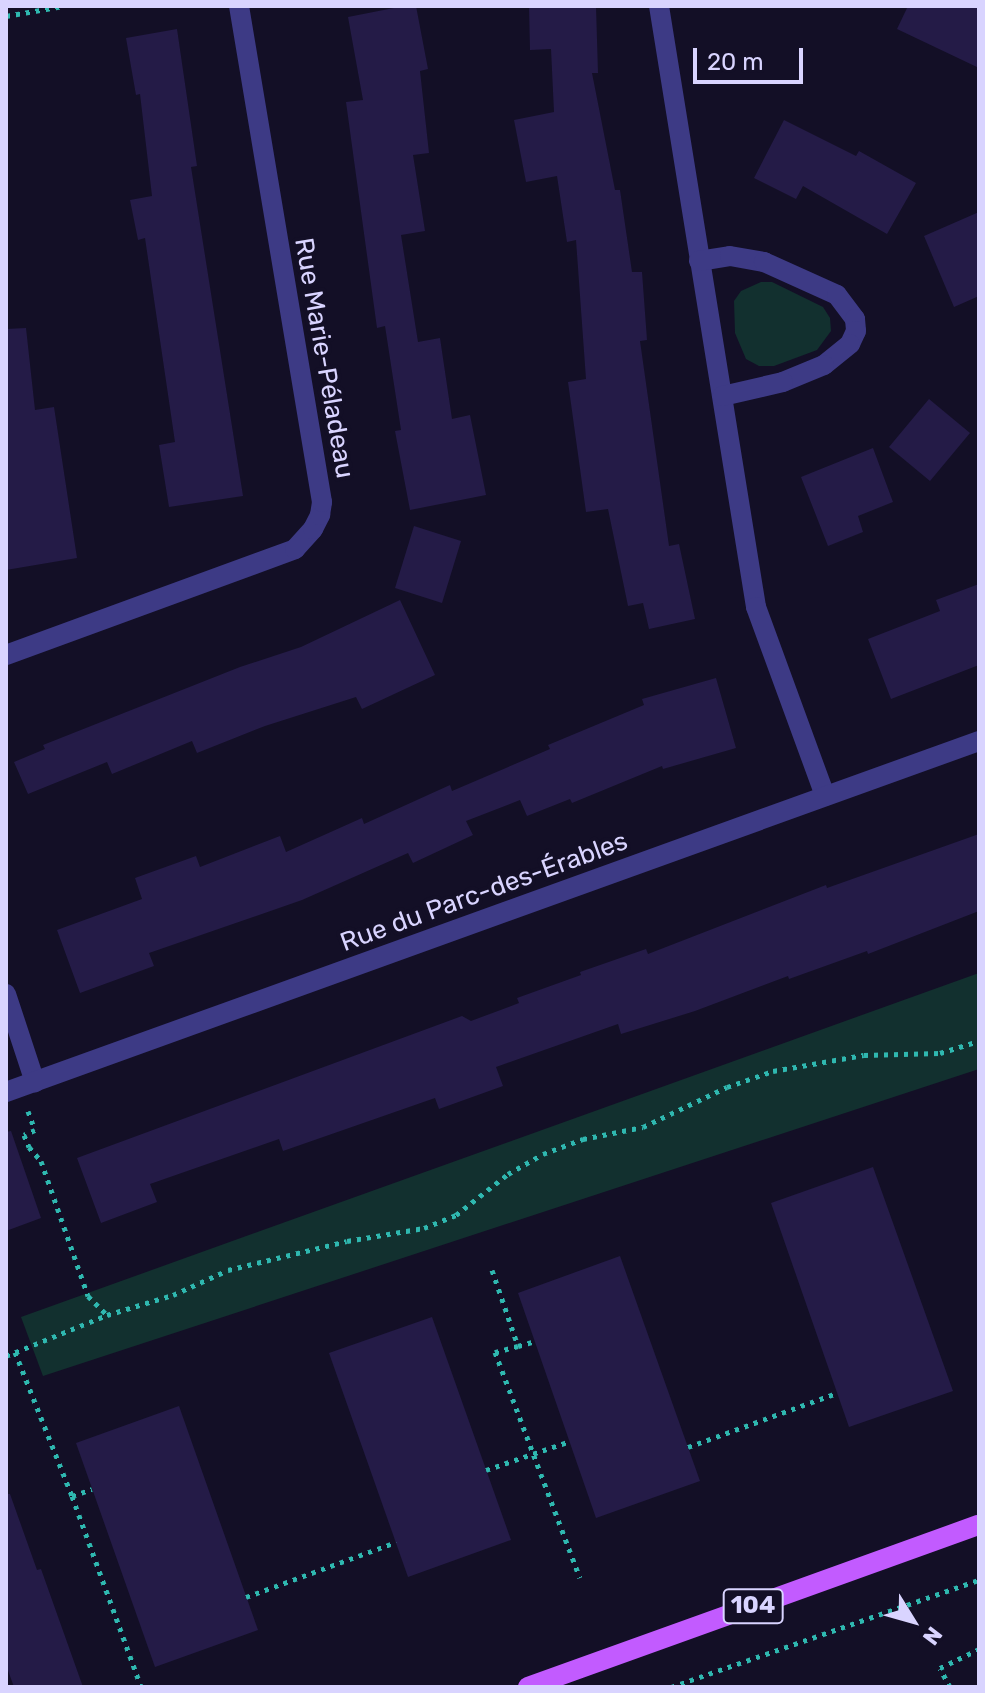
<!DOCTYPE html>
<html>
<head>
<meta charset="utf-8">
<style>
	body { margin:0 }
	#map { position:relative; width:985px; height:1693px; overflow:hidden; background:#130f26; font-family:Rubik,sans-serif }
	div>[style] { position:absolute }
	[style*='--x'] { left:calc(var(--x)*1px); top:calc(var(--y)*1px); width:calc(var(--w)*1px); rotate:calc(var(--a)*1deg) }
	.green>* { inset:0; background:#12302f }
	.building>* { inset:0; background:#241b47 }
	.path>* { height:5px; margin-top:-2.5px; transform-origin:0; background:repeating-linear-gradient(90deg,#2fb8b0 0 4px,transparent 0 10px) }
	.street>* { height:20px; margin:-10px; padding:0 10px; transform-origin:10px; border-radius:10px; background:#3d3a85 }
	.primary>* { height:20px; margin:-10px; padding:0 10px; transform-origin:10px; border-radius:10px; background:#c25bff }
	span { translate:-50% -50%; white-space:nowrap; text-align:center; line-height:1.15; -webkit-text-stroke:8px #130f26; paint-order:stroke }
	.shield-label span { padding:2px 6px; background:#130f26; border:2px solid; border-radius:6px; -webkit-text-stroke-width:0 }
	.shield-label { font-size:24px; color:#d9d4ff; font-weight:700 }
	.street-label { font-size:26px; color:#d9d4ff }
	.frame { position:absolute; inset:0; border:8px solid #d9d4ff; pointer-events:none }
	.north { position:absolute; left:873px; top:1581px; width:80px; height:80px; -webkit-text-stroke:6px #130f26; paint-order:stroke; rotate:127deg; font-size:22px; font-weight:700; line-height:32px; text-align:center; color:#d9d4ff }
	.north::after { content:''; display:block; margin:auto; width:28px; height:36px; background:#d9d4ff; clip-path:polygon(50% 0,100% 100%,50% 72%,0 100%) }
	.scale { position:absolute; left:693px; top:48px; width:110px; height:36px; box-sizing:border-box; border:4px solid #d9d4ff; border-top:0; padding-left:10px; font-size:24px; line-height:28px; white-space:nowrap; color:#d9d4ff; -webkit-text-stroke:6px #130f26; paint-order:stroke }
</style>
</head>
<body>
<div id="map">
	<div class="green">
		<div style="clip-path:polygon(761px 282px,772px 282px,823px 307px,830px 318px,831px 331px,817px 350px,774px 366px,759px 366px,746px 359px,735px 333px,734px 301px,741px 291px)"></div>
		<div style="clip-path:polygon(979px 973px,979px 1069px,43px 1376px,21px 1317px)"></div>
	</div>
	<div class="building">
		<div style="clip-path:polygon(404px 6px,416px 6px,428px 69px,420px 71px,429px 153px,413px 155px,425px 231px,401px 235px,418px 342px,440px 338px,452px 419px,470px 415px,486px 495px,410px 510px,395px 431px,401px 430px,385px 326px,377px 328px,346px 102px,363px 100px,348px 17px)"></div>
		<div style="clip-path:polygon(529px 6px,596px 6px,598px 73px,592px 73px,615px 190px,620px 190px,632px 272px,642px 272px,647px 340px,640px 341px,669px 546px,679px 544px,695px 619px,649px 629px,643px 603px,628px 606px,608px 509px,586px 512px,568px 382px,586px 379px,576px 240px,567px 242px,557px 176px,526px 182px,514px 120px,554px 112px,551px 49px,530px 50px)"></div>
		<div style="clip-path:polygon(908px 6px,979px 6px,979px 68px,897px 29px)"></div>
		<div style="clip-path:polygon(177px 29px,197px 166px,191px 167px,243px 496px,169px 507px,159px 445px,175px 442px,145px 238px,138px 240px,130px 200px,152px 196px,140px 94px,136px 95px,126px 38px)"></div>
		<div style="clip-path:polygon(784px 120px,856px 156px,859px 151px,916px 183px,887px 234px,803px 186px,796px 199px,754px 178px)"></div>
		<div style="clip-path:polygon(979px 212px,979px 296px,954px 307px,924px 236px)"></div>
		<div style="clip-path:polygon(26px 328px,35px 410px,54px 407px,77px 558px,6px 570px,6px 329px)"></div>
		<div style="clip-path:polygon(929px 399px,970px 433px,930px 481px,889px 447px)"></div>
		<div style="clip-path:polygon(873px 448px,893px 502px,858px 516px,863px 532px,828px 546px,801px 477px)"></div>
		<div style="clip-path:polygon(414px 526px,461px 541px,442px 603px,395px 588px)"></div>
		<div style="clip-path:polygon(979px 584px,979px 665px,891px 699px,868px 639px,940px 611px,936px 600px)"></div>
		<div style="clip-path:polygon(400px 600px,435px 675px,362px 709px,356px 697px,265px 726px,197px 753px,192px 741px,112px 774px,107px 762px,28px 794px,14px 762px,45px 749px,43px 745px,240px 667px,301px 647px)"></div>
		<div style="clip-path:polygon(716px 678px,736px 748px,663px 769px,662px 766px,572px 803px,570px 799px,527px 816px,520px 800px,466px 821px,473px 835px,413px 863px,408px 853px,302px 900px,149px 953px,154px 966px,80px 993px,57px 930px,142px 899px,135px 878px,196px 856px,200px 867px,280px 836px,286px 852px,362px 818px,364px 824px,450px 785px,452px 791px,550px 749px,548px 745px,644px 705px,642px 699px)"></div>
		<div style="clip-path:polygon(979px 834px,979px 911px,868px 954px,867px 951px,789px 979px,788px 976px,695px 1011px,621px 1034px,618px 1024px,496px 1067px,503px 1086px,439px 1109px,435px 1098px,283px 1151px,279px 1139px,150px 1184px,157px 1202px,101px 1223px,77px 1158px,462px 1016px,471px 1021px,519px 1003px,517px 998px,581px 975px,580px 972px,646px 949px,648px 954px,826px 885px,827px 888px)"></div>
		<div style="clip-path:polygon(11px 1131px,41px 1218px,6px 1231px,6px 1132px)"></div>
		<div style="clip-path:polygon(873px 1167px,953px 1391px,849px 1427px,771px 1203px)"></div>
		<div style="clip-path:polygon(620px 1256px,700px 1481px,596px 1518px,518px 1293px)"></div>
		<div style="clip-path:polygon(432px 1317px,511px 1540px,408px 1577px,329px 1353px)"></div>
		<div style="clip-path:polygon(179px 1406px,258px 1630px,155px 1667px,76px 1443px)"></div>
		<div style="clip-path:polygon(6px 1494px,10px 1494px,37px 1570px,41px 1569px,83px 1687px,14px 1687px,6px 1665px)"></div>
	</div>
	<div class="path">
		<div style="--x:6;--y:16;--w:58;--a:-10"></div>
		<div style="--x:28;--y:1111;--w:20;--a:70"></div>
		<div style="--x:35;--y:1130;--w:12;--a:156"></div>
		<div style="--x:24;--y:1135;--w:13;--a:67"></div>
		<div style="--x:29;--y:1147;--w:18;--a:49"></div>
		<div style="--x:41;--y:1161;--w:143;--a:70.8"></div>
		<div style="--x:88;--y:1296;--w:27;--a:45"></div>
		<div style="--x:492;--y:1270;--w:80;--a:71.1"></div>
		<div style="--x:518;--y:1346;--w:24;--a:165"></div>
		<div style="--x:495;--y:1352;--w:241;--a:69.4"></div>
		<div style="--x:518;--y:1346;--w:18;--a:-16"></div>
		<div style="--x:15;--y:1352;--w:155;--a:68.4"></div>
		<div style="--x:72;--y:1496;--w:203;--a:70.1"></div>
		<div style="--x:6;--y:1356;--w:109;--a:-22.1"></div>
		<div style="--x:107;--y:1315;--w:69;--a:-16.9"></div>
		<div style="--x:173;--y:1295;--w:60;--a:-24.4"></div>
		<div style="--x:228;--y:1270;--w:122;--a:-13.7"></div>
		<div style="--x:347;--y:1241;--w:78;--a:-9.6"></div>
		<div style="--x:424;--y:1228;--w:35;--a:-22"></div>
		<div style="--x:456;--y:1215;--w:66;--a:-38.3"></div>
		<div style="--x:508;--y:1174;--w:40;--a:-29.7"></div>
		<div style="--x:543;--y:1154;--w:43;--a:-20.6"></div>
		<div style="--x:583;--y:1139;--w:61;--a:-11.3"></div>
		<div style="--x:643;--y:1127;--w:93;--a:-25.5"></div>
		<div style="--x:727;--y:1087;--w:49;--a:-19.2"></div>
		<div style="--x:773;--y:1071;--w:92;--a:-10"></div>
		<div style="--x:864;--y:1055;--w:76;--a:-1.5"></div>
		<div style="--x:940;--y:1053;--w:41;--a:-17.1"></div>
		<div style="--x:688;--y:1447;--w:158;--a:-19.9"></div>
		<div style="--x:486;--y:1470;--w:89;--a:-19"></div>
		<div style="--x:72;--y:1496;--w:21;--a:-19"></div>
		<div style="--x:246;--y:1597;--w:160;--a:-20.1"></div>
		<div style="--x:671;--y:1687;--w:326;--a:-19.2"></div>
		<div style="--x:950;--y:1687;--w:21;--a:-118"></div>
		<div style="--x:940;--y:1668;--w:43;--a:-26"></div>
	</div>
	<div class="street">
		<div style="--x:659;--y:6;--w:609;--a:80.83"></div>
		<div style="--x:756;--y:607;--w:201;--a:69.9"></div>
		<div style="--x:699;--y:261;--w:31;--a:-9"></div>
		<div style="--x:730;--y:256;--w:35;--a:10"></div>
		<div style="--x:764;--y:262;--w:80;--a:24.3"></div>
		<div style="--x:837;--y:295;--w:30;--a:53"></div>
		<div style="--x:855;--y:319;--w:12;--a:85"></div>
		<div style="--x:856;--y:331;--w:14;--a:115"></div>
		<div style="--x:850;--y:344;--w:33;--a:141"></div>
		<div style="--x:824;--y:365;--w:44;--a:157.5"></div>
		<div style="--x:783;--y:382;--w:62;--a:166.9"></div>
		<div style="--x:6;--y:655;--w:308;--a:-20.1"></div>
		<div style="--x:295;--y:549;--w:27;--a:-48"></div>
		<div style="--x:313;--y:529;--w:16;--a:-63"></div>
		<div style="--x:320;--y:515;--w:13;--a:-81"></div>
		<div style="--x:322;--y:502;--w:503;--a:-99.5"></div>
		<div style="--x:6;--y:994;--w:93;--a:71.8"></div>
		<div style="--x:6;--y:1092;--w:1034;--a:-19.84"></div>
	</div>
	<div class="primary">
		<div style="--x:528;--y:1687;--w:479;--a:-19.8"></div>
	</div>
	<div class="shield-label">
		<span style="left:753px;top:1606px">104</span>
	</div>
	<div class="street-label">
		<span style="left:324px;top:358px;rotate:80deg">Rue Marie-Péladeau</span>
		<span style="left:484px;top:892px;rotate:-20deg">Rue du Parc-des-Érables</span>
	</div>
	<div class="frame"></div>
	<div class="north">N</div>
	<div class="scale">20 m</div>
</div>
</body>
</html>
